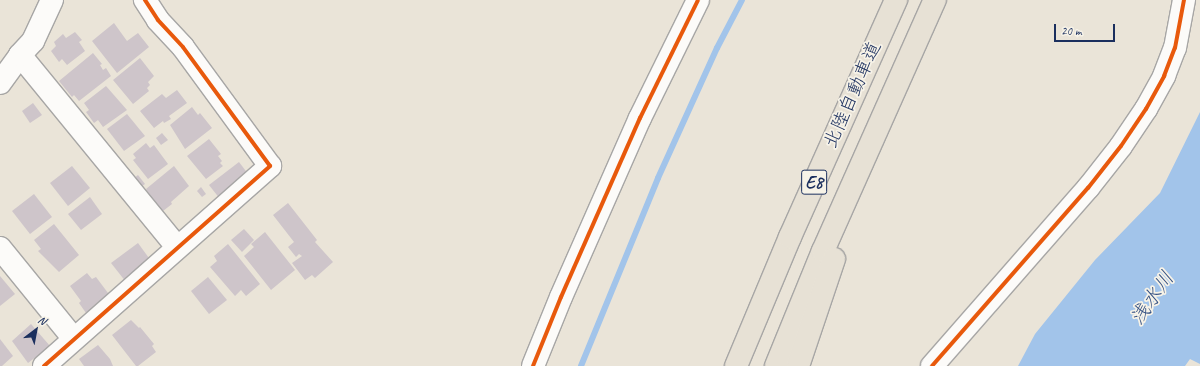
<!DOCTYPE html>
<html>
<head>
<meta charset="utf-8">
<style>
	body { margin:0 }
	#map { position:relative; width:1200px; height:366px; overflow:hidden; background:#eae4d8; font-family:Caveat,"Klee One",sans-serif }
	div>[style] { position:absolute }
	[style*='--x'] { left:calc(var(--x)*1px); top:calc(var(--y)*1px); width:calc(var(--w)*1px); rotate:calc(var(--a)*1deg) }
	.water>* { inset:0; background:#a2c4ea }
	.stream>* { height:6px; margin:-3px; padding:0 3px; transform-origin:3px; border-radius:3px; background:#a2c4ea }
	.building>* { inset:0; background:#cec5ca }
	.roads { filter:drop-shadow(1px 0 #a7a6a5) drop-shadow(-1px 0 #a7a6a5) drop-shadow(0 1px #a7a6a5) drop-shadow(0 -1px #a7a6a5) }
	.minor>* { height:22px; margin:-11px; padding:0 11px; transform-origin:11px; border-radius:11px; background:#fcfbf9 }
	.highway>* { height:22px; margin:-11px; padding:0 11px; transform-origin:11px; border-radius:11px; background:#e7e1d5 }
	.cycleway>* { height:4px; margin:-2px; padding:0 2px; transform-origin:2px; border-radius:2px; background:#e8590c }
	span { translate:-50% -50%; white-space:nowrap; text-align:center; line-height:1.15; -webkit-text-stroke:3.5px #f7f3e8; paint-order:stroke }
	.shield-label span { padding:1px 3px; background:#f7f3e8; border:1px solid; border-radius:3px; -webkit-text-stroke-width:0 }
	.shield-label { font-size:18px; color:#1b2f5e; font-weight:700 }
	.street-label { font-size:19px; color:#1b2f5e }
	.water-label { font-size:20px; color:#355183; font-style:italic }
	.north { position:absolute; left:16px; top:310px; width:40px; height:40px; -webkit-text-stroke:3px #f7f3e8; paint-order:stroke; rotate:32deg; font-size:11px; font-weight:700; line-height:16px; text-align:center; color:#1b2f5e }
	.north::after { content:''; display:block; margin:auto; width:14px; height:18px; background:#1b2f5e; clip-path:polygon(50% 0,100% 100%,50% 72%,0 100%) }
	.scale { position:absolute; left:1054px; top:24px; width:61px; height:18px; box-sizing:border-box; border:2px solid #1b2f5e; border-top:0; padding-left:5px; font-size:12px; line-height:14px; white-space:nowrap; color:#1b2f5e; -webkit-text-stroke:3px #f7f3e8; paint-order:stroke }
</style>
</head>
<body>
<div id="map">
	<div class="water">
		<div style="clip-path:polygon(1200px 112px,1200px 364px,1190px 359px,1185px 366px,1018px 366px,1035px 334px,1095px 260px,1160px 193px)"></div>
	</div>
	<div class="stream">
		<div style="--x:581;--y:366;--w:203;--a:-67.7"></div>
		<div style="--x:658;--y:178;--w:143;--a:-65.6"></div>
		<div style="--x:717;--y:48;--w:54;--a:-62.5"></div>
	</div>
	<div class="building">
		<div style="clip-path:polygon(114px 23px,127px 41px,138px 33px,149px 47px,117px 73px,92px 41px)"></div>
		<div style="clip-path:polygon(75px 32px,82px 40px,79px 42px,85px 51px,67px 65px,62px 59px,59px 62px,51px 51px,56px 46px,54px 42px,63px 34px,66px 38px)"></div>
		<div style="clip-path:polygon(93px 53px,102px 64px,100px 65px,103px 70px,106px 68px,111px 76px,79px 101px,74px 95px,72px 97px,59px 81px)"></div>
		<div style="clip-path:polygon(140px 58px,154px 76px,148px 82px,150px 85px,147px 88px,149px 91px,133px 104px,113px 80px)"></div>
		<div style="clip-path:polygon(106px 86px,127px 110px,103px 127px,98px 120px,94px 123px,86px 112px,89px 110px,84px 103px)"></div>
		<div style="clip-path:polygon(177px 90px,187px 103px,169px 116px,171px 119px,164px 123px,163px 121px,154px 128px,140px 111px,162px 94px,166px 98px)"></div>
		<div style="clip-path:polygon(33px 103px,42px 115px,30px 123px,22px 111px)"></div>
		<div style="clip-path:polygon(192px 107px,198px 115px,200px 113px,212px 128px,185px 149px,170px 125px)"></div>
		<div style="clip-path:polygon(127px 114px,145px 136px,124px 151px,107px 129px)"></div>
		<div style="clip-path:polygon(162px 133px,168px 140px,161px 145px,156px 138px)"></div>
		<div style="clip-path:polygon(209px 139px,221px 154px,218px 156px,222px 161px,220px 163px,223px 166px,206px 179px,187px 156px)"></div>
		<div style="clip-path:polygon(146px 143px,150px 148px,154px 145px,168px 164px,148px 179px,133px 160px,136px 158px,133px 154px)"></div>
		<div style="clip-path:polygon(239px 162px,255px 183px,220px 199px,209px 185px)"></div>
		<div style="clip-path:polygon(72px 166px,90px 188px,68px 206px,50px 183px)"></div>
		<div style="clip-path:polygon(174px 166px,189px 186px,171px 202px,172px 204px,163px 211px,155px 202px,143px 211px,139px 204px,150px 196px,146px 189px)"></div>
		<div style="clip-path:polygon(138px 175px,145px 184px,130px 194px,124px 186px)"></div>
		<div style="clip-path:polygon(201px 187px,206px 194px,202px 197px,197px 191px)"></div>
		<div style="clip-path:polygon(34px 194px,52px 217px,30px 234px,12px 211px)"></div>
		<div style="clip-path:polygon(90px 197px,102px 214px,81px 230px,68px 214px)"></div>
		<div style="clip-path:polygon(288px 203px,317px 240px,315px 242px,333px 262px,315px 278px,312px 275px,305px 280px,292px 263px,302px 256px,299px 254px,296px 257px,288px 247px,294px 242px,273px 215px)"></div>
		<div style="clip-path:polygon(54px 224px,79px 255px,59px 272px,38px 251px,41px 249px,34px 240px)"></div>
		<div style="clip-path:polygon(244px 229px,254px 240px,242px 252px,231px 240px)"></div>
		<div style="clip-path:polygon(265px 232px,295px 270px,271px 290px,244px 256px,254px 247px,251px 244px)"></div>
		<div style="clip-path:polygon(138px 243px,154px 265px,126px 282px,111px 263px)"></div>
		<div style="clip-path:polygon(228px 244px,260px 284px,246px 296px,241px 290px,235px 296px,210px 267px,217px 261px,214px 256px)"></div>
		<div style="clip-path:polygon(87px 273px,92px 279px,96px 277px,114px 301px,92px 317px,88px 311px,86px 313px,79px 303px,81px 301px,70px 286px)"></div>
		<div style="clip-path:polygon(0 276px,15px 294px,0 306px)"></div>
		<div style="clip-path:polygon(208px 277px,227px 300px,209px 314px,191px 291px)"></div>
		<div style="clip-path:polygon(131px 320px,139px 328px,140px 327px,154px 344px,152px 346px,156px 352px,138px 366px,136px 366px,112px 335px)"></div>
		<div style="clip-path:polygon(31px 324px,50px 346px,28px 363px,12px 341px)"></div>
		<div style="clip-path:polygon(0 339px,13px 356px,2px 366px,0 366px)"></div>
		<div style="clip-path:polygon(98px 345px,110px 359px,113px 366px,84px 366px,79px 359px)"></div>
	</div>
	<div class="roads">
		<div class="minor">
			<div style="--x:20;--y:55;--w:248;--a:50.7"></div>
			<div style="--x:0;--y:83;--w:34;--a:-54"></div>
			<div style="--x:20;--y:55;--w:19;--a:-47"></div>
			<div style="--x:33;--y:41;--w:45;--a:-65.1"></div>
			<div style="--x:0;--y:248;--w:117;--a:50.9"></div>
			<div style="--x:44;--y:366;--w:302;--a:-41.5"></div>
			<div style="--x:270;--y:166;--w:147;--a:-126.2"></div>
			<div style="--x:183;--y:47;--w:37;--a:-133"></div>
			<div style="--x:158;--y:20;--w:24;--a:-123"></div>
			<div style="--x:533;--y:366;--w:74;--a:-67.9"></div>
			<div style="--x:561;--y:297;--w:196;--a:-66.2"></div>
			<div style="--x:640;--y:118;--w:131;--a:-63.8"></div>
			<div style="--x:932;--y:366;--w:237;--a:-48.8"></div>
			<div style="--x:1088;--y:188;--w:53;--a:-51.8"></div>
			<div style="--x:1121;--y:146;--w:45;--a:-56"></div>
			<div style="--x:1146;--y:109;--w:38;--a:-61"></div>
			<div style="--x:1164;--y:76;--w:30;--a:-69"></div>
			<div style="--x:1175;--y:48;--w:49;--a:-79.4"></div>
		</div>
		<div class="highway">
			<div style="--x:736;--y:366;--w:140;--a:-67.3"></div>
			<div style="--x:790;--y:237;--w:260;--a:-65.9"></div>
			<div style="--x:776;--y:366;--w:124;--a:-67.8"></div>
			<div style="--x:823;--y:251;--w:275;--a:-66"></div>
			<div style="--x:798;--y:366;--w:113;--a:-71.4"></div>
		</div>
	</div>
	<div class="cycleway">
		<div style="--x:44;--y:366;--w:302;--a:-41.5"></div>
		<div style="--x:270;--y:166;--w:147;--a:-126.2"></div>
		<div style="--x:183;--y:47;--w:37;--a:-133"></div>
		<div style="--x:158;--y:20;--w:24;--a:-123"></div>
		<div style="--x:533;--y:366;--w:74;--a:-67.9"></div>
		<div style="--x:561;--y:297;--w:196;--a:-66.2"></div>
		<div style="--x:640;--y:118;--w:131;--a:-63.8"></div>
		<div style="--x:932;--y:366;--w:237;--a:-48.8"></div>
		<div style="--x:1088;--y:188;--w:53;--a:-51.8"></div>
		<div style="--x:1121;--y:146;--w:45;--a:-56"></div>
		<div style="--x:1146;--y:109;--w:38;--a:-61"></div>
		<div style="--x:1164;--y:76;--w:30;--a:-69"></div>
		<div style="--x:1175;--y:48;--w:49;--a:-79.4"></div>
	</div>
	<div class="shield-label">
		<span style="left:814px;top:182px">E8</span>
	</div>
	<div class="street-label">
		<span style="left:853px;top:95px;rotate:-66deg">北陸自動車道</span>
	</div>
	<div class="water-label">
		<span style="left:1152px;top:298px;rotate:-55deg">浅水川</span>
	</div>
	<div class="north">N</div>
	<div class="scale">20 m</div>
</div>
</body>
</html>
